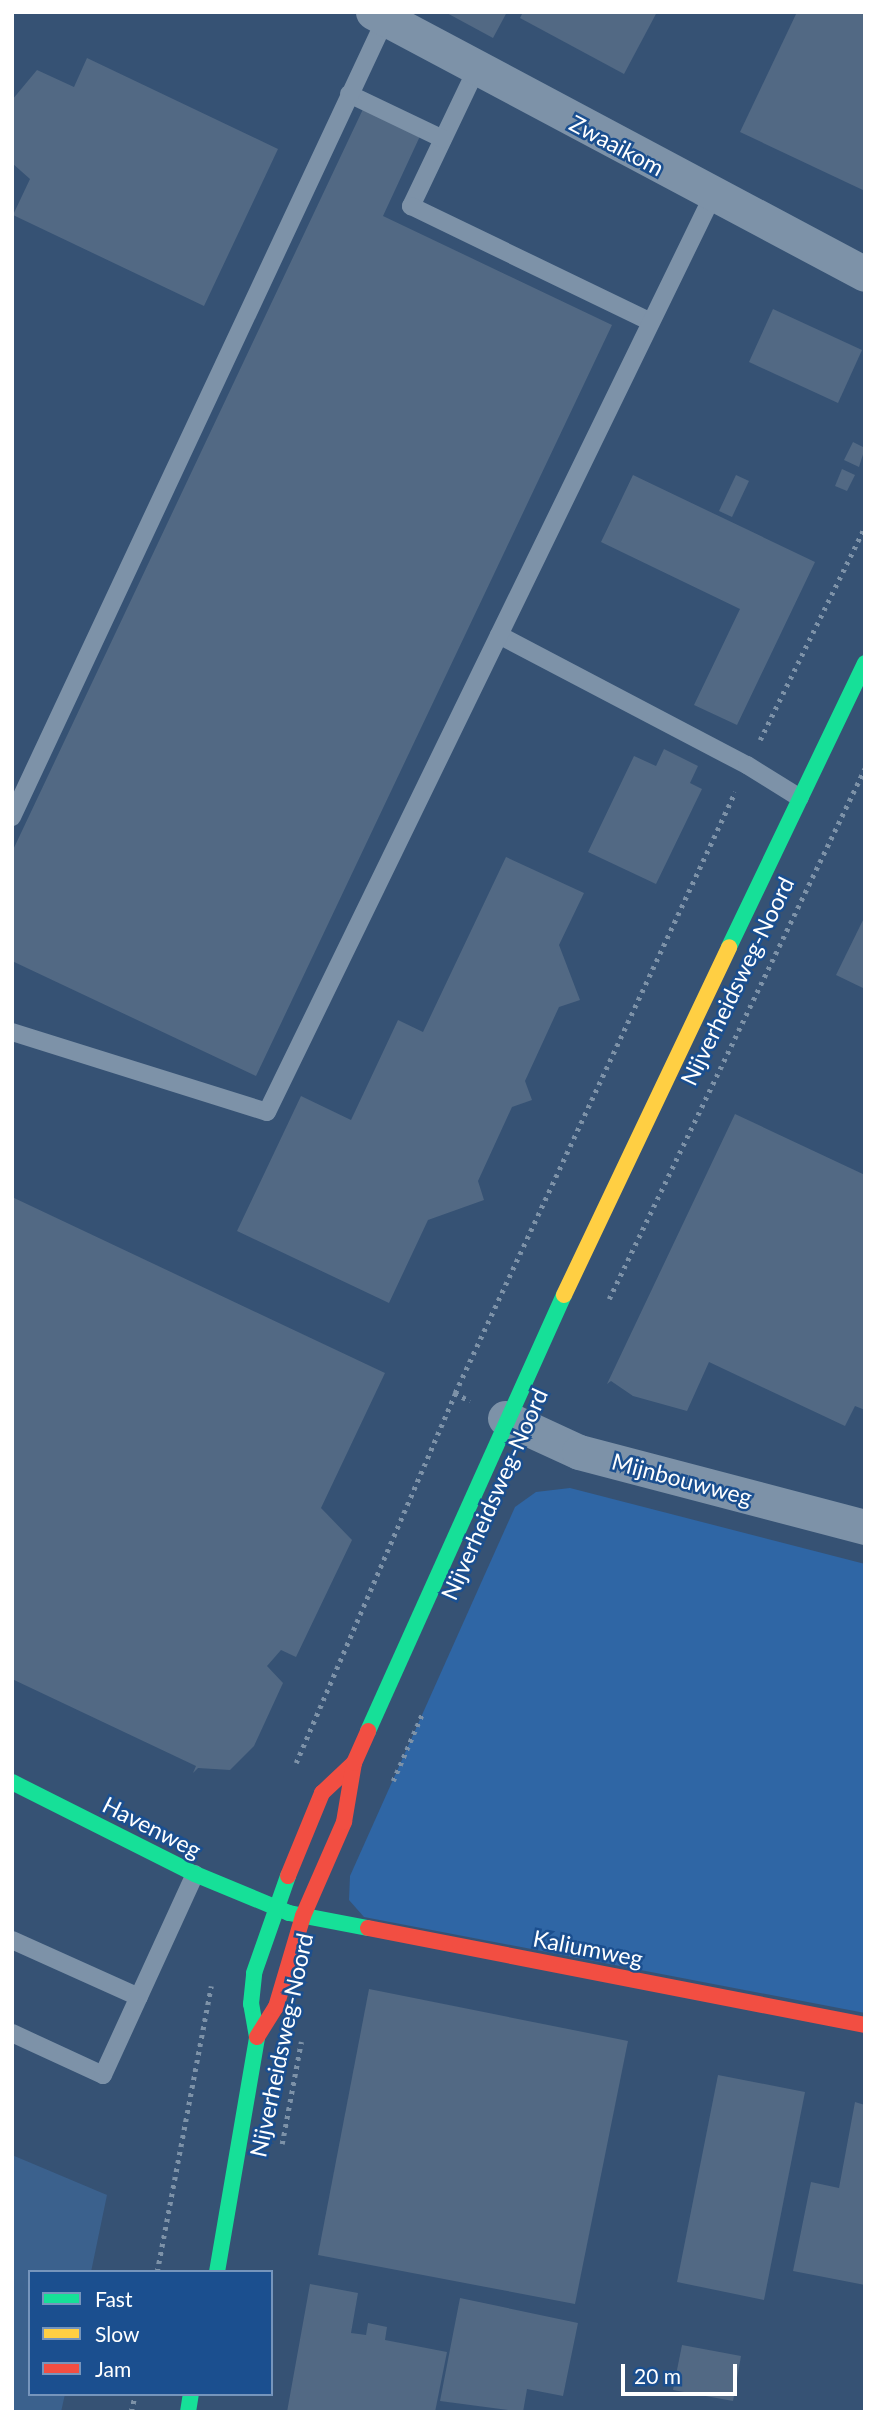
<!DOCTYPE html>
<html>
<head>
<meta charset="utf-8">
<style>
	body { margin:0 }
	#map { position:relative; width:877px; height:2424px; overflow:hidden; background:#365274; font-family:Lato,sans-serif }
	div>[style] { position:absolute }
	[style*='--x'] { left:calc(var(--x)*1px); top:calc(var(--y)*1px); width:calc(var(--w)*1px); rotate:calc(var(--a)*1deg) }
	.green>* { inset:0; background:#2f66a5 }
	.water>* { inset:0; background:#3b618d }
	.building>* { inset:0; background:#526984 }
	.path>* { height:4.5px; margin-top:-2.25px; transform-origin:0; background:repeating-linear-gradient(90deg,#7d92a8 0 3.5px,transparent 0 8.5px) }
	.lane>* { height:18px; margin:-9px; padding:0 9px; transform-origin:9px; border-radius:9px; background:#7d92a8 }
	.street>* { height:35px; margin:-17.5px; padding:0 17.5px; transform-origin:17.5px; border-radius:17.5px; background:#7d92a8 }
	.fast>* { height:16px; margin:-8px; padding:0 8px; transform-origin:8px; border-radius:8px; background:#16e098 }
	.slow>* { height:16px; margin:-8px; padding:0 8px; transform-origin:8px; border-radius:8px; background:#ffcf43 }
	.jam>* { height:16px; margin:-8px; padding:0 8px; transform-origin:8px; border-radius:8px; background:#f24e42 }
	span { translate:-50% -50%; white-space:nowrap; text-align:center; line-height:1.15; -webkit-text-stroke:5px #1b4f8f; paint-order:stroke }
	.street-label { font-size:23px; color:#fff }
	.frame { position:absolute; inset:0; border:14px solid #fff; pointer-events:none }
	.legend { position:absolute; left:28px; top:2270px; width:245px; height:126px; box-sizing:border-box; background:#1b4f8f; border:2px solid #7695bc; margin:0; padding:9px 12px; list-style:none; font-size:21px; color:#fff }
	.legend li { display:flex; align-items:center; gap:14px; height:35px }
	.legend b { width:35px; border:2px solid #7695bc }
	.scale { position:absolute; left:621px; top:2364px; width:116px; height:32px; box-sizing:border-box; border:4px solid #fff; border-top:0; padding-left:9px; font-size:21px; line-height:24px; white-space:nowrap; color:#fff; -webkit-text-stroke:5px #1b4f8f; paint-order:stroke }
</style>
</head>
<body>
<div id="map">
	<div class="green">
		<div style="clip-path:polygon(570px 1488px,865px 1564px,865px 2013px,364px 1917px,349px 1900px,350px 1876px,515px 1507px,536px 1492px)"></div>
	</div>
	<div class="water">
		<div style="clip-path:polygon(12px 2155px,107px 2195px,91px 2272px,30px 2272px,30px 2394px,65px 2394px,61px 2412px,12px 2412px)"></div>
	</div>
	<div class="building">
		<div style="clip-path:polygon(445px 12px,507px 12px,493px 38px)"></div>
		<div style="clip-path:polygon(523px 12px,657px 12px,624px 74px,520px 18px)"></div>
		<div style="clip-path:polygon(797px 12px,865px 12px,865px 191px,740px 132px)"></div>
		<div style="clip-path:polygon(87px 58px,278px 149px,204px 306px,13px 215px,30px 179px,12px 163px,12px 100px,37px 70px,74px 87px)"></div>
		<div style="clip-path:polygon(364px 107px,421px 134px,383px 216px,612px 325px,256px 1076px,12px 961px,12px 852px)"></div>
		<div style="clip-path:polygon(773px 309px,862px 350px,838px 403px,749px 362px)"></div>
		<div style="clip-path:polygon(853px 442px,865px 448px,859px 467px,844px 460px)"></div>
		<div style="clip-path:polygon(842px 469px,855px 475px,847px 491px,835px 486px)"></div>
		<div style="clip-path:polygon(633px 475px,815px 562px,737px 725px,694px 705px,740px 609px,601px 542px)"></div>
		<div style="clip-path:polygon(736px 475px,749px 481px,732px 517px,719px 511px)"></div>
		<div style="clip-path:polygon(664px 749px,698px 766px,690px 783px,702px 789px,656px 884px,588px 852px,634px 756px,656px 766px)"></div>
		<div style="clip-path:polygon(506px 857px,584px 893px,559px 945px,580px 1000px,559px 1007px,525px 1081px,532px 1100px,512px 1107px,478px 1181px,484px 1200px,428px 1220px,389px 1303px,237px 1231px,301px 1096px,351px 1120px,398px 1020px,423px 1032px)"></div>
		<div style="clip-path:polygon(865px 916px,865px 989px,836px 975px)"></div>
		<div style="clip-path:polygon(735px 1114px,865px 1175px,865px 1410px,855px 1406px,845px 1426px,709px 1362px,687px 1411px,633px 1396px,611px 1381px,607px 1384px)"></div>
		<div style="clip-path:polygon(12px 1197px,385px 1373px,321px 1508px,352px 1540px,296px 1657px,281px 1650px,267px 1666px,283px 1683px,254px 1746px,230px 1770px,198px 1768px,193px 1773px,196px 1766px,12px 1679px)"></div>
		<div style="clip-path:polygon(369px 1989px,628px 2041px,575px 2304px,318px 2255px)"></div>
		<div style="clip-path:polygon(718px 2075px,805px 2092px,764px 2300px,677px 2282px)"></div>
		<div style="clip-path:polygon(855px 2102px,865px 2105px,865px 2285px,793px 2271px,811px 2182px,839px 2188px)"></div>
		<div style="clip-path:polygon(310px 2284px,358px 2293px,351px 2333px,366px 2335px,368px 2323px,387px 2327px,385px 2340px,447px 2352px,435px 2412px,287px 2412px)"></div>
		<div style="clip-path:polygon(460px 2298px,578px 2323px,563px 2396px,527px 2389px,523px 2412px,440px 2401px)"></div>
		<div style="clip-path:polygon(682px 2345px,741px 2356px,733px 2401px,673px 2390px)"></div>
	</div>
	<div class="path">
		<div style="--x:760;--y:740;--w:237;--a:-63.8"></div>
		<div style="--x:609;--y:1299;--w:589;--a:-64.26"></div>
		<div style="--x:455;--y:1393;--w:17;--a:28"></div>
		<div style="--x:296;--y:1763;--w:403;--a:-66.7"></div>
		<div style="--x:455;--y:1393;--w:663;--a:-65.02"></div>
		<div style="--x:393;--y:1781;--w:75;--a:-66.5"></div>
		<div style="--x:282;--y:2144;--w:104;--a:-79.4"></div>
		<div style="--x:157;--y:2272;--w:291;--a:-79.3"></div>
		<div style="--x:131;--y:2412;--w:18;--a:-77"></div>
	</div>
	<div class="lane">
		<div style="--x:476;--y:70;--w:151;--a:115.5"></div>
		<div style="--x:411;--y:206;--w:264;--a:25.8"></div>
		<div style="--x:349;--y:94;--w:104;--a:25.6"></div>
		<div style="--x:499;--y:635;--w:280;--a:27.7"></div>
		<div style="--x:747;--y:765;--w:62;--a:31.9"></div>
		<div style="--x:12;--y:817;--w:880;--a:-64.92"></div>
		<div style="--x:12;--y:1032;--w:267;--a:17.4"></div>
		<div style="--x:267;--y:1112;--w:1020;--a:-64.06"></div>
		<div style="--x:12;--y:1940;--w:139;--a:24.2"></div>
		<div style="--x:12;--y:2033;--w:100;--a:24.8"></div>
		<div style="--x:103;--y:2075;--w:221;--a:-65.4"></div>
	</div>
	<div class="street">
		<div style="--x:373;--y:12;--w:557;--a:28.04"></div>
		<div style="--x:505;--y:1418;--w:81;--a:24.7"></div>
		<div style="--x:579;--y:1452;--w:296;--a:14.7"></div>
	</div>
	<div class="fast">
		<div style="--x:729;--y:947;--w:315;--a:-64.4"></div>
		<div style="--x:368;--y:1731;--w:478;--a:-65.8"></div>
		<div style="--x:12;--y:1782;--w:205;--a:26.7"></div>
		<div style="--x:195;--y:1874;--w:102;--a:22.5"></div>
		<div style="--x:289;--y:1913;--w:80;--a:10.8"></div>
		<div style="--x:217;--y:2272;--w:238;--a:-80.3"></div>
		<div style="--x:257;--y:2037;--w:34;--a:-100"></div>
		<div style="--x:251;--y:2004;--w:31;--a:-84"></div>
		<div style="--x:254;--y:1973;--w:103;--a:-70.7"></div>
		<div style="--x:188;--y:2412;--w:18;--a:-81"></div>
	</div>
	<div class="slow">
		<div style="--x:564;--y:1295;--w:385;--a:-64.6"></div>
	</div>
	<div class="jam">
		<div style="--x:288;--y:1876;--w:90;--a:-67.7"></div>
		<div style="--x:322;--y:1793;--w:44;--a:-43.2"></div>
		<div style="--x:368;--y:1928;--w:506;--a:11.04"></div>
		<div style="--x:257;--y:2037;--w:36;--a:-58"></div>
		<div style="--x:276;--y:2007;--w:95;--a:-73.5"></div>
		<div style="--x:303;--y:1916;--w:103;--a:-66.4"></div>
		<div style="--x:344;--y:1822;--w:60;--a:-80.4"></div>
		<div style="--x:354;--y:1763;--w:35;--a:-66"></div>
	</div>
	<div class="street-label">
		<span style="left:617px;top:145px;rotate:28deg">Zwaaikom</span>
		<span style="left:737px;top:981px;rotate:-64deg">Nijverheidsweg-Noord</span>
		<span style="left:682px;top:1479px;rotate:15deg">Mijnbouwweg</span>
		<span style="left:494px;top:1494px;rotate:-66deg">Nijverheidsweg-Noord</span>
		<span style="left:152px;top:1827px;rotate:27deg">Havenweg</span>
		<span style="left:588px;top:1948px;rotate:11deg">Kaliumweg</span>
		<span style="left:281px;top:2045px;rotate:-78deg">Nijverheidsweg-Noord</span>
	</div>
	<div class="frame"></div>
	<ul class="legend">
	<li><b style="height:9px;background:#16e098"></b>Fast</li>
	<li><b style="height:9px;background:#ffcf43"></b>Slow</li>
	<li><b style="height:9px;background:#f24e42"></b>Jam</li>
	</ul>
	<div class="scale">20 m</div>
</div>
</body>
</html>
